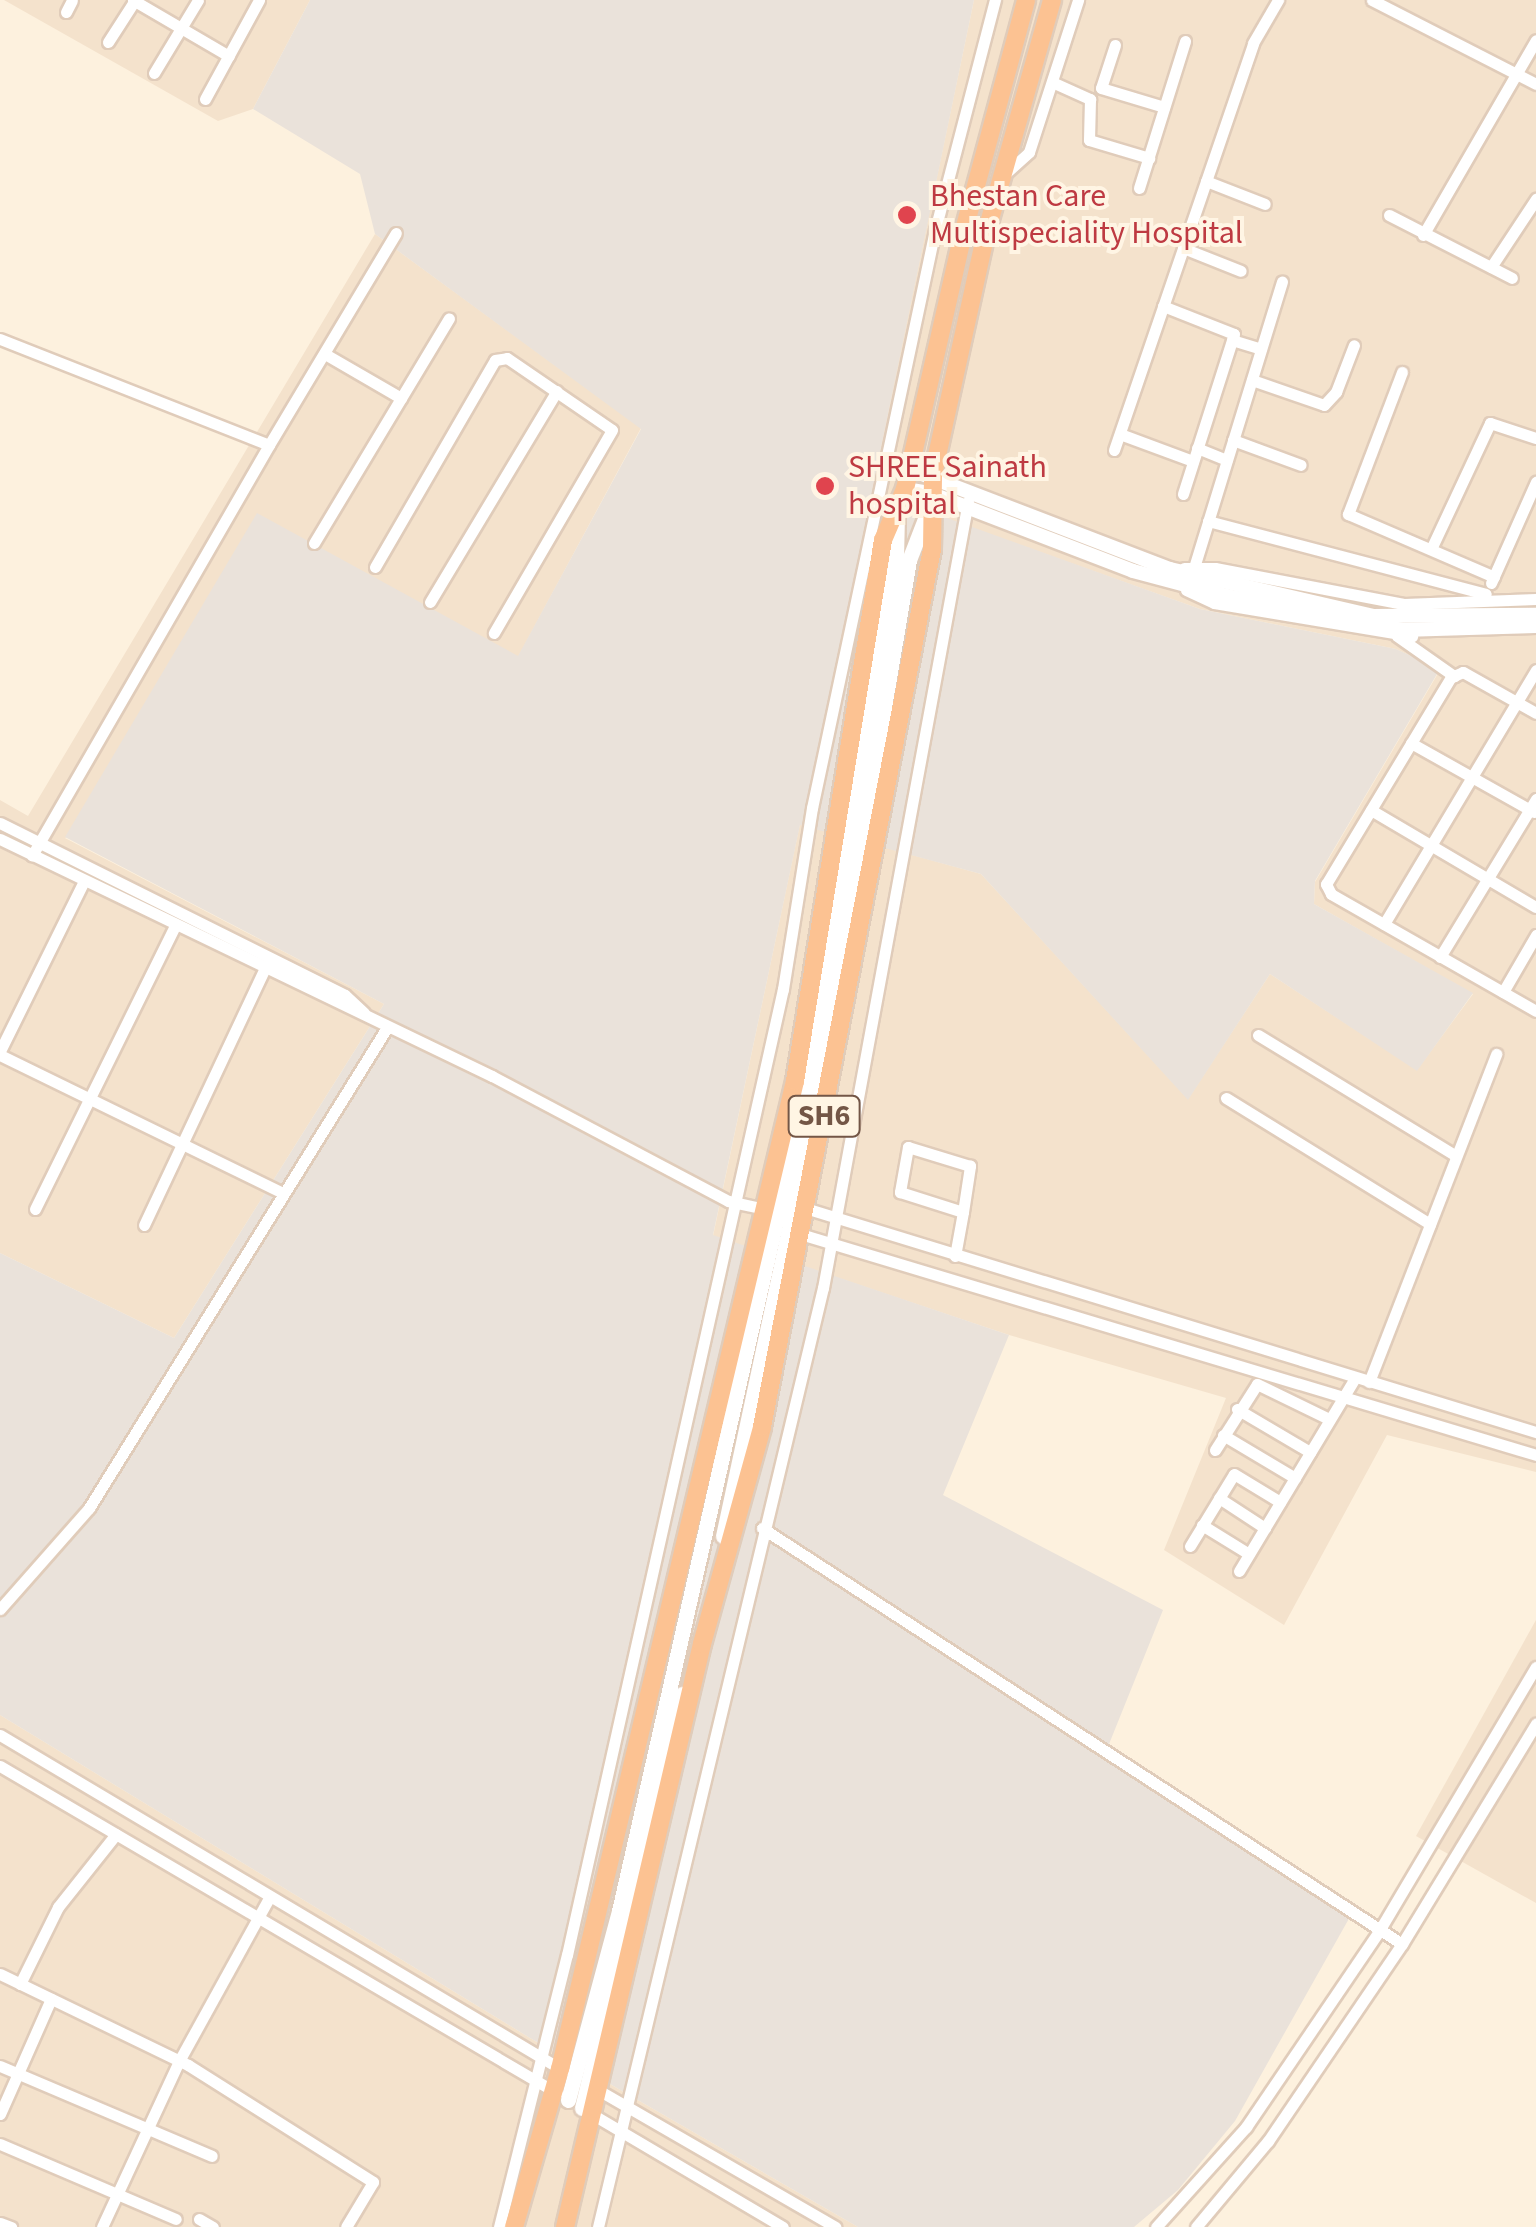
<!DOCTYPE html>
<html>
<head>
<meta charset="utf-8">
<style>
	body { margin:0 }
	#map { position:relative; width:1536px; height:2227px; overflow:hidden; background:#fdf1de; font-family:"Source Sans 3",sans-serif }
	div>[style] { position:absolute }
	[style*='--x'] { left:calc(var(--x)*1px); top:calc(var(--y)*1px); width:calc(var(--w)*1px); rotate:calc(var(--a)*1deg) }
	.residential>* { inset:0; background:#f4e2cc }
	.industrial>* { inset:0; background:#eae2da }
	.roads { filter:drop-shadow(2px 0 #e0ccba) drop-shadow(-2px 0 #e0ccba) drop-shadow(0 2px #e0ccba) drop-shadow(0 -2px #e0ccba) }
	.minor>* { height:11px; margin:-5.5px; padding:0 5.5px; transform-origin:5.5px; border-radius:5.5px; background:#fff }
	.tertiary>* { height:14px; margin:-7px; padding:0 7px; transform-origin:7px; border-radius:7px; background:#fff }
	.secondary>* { height:15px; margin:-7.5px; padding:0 7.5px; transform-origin:7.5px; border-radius:7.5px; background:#fff }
	.trunk>* { height:18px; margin:-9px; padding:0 9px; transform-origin:9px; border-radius:9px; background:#fcc292 }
	.dots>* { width:28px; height:28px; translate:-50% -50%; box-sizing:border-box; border:5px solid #fff5e4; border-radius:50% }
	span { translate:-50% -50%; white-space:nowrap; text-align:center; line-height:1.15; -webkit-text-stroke:8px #fff5e4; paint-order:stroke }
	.shield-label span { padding:2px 8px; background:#fff5e4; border:2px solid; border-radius:8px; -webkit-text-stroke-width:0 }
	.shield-label { font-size:30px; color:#735646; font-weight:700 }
	.health-label { font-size:32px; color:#be3a42 }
	.left { translate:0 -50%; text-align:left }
</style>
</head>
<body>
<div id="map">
	<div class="residential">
		<div style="clip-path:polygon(4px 0,310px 0,253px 109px,218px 121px)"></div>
		<div style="clip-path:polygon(974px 0,1536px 0,1536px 1472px,1387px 1435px,1284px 1625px,1164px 1550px,1226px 1398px,1009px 1335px,713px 1236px,800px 824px,981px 874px,1188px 1099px,1270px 974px,1417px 1070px,1473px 994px,1314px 904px,1315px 882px,1440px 670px,1396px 649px,1200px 609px,871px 492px)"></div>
		<div style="clip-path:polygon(375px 234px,641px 428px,518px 657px,65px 838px,384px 1004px,174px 1338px,0 1253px,0 800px,28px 816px)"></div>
		<div style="clip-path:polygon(1536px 1620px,1536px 1903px,1416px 1836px)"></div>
		<div style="clip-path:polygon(0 1715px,530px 2038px,858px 2227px,0 2227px)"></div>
	</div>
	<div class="industrial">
		<div style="clip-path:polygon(310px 0,974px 0,872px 491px,1200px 609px,1396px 649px,1440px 669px,1315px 881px,1314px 904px,1473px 993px,1417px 1071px,1270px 974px,1188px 1100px,981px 874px,800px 825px,713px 1235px,1009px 1335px,943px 1495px,1163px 1610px,1103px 1759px,1351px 1915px,1235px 2121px,1178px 2190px,1134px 2227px,858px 2227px,530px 2038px,0 1715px,0 1253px,174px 1338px,384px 1004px,65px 837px,257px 513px,518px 656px,641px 429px,375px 234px,360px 174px,253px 109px)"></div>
	</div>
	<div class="roads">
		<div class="minor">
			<div style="--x:133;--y:0;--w:111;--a:30.3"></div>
			<div style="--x:1372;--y:0;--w:184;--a:27.1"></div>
			<div style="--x:66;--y:12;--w:13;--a:-63"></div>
			<div style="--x:108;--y:42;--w:50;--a:-57.3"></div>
			<div style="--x:1115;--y:45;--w:45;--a:108"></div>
			<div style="--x:1101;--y:88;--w:66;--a:16.8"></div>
			<div style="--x:154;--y:73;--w:85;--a:-58.9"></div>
			<div style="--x:1052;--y:82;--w:42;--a:24.1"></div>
			<div style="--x:1090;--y:99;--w:41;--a:91.4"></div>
			<div style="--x:1089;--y:140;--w:63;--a:16.7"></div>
			<div style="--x:205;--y:99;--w:113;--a:-61.4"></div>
			<div style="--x:1006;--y:173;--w:31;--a:-42"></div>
			<div style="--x:1029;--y:152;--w:160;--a:-72.1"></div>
			<div style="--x:1206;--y:181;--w:63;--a:21.3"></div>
			<div style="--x:1139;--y:188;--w:154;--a:-72.6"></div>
			<div style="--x:1389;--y:215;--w:138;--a:27.1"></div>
			<div style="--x:1423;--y:235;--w:225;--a:-59.9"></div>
			<div style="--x:1183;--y:248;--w:62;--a:21.6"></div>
			<div style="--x:1491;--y:267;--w:82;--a:-56.5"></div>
			<div style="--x:1163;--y:306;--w:76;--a:21.5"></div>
			<div style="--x:1234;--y:334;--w:168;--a:107.7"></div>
			<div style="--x:0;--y:339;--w:289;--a:21.5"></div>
			<div style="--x:269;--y:445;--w:474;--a:120"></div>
			<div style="--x:1232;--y:340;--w:30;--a:17"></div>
			<div style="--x:325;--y:354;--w:88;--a:30.1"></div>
			<div style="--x:1402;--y:372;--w:152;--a:110.8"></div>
			<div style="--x:1348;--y:514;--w:159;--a:23.3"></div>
			<div style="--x:1252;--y:380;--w:76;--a:19.1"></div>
			<div style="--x:1324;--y:405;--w:18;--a:-47"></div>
			<div style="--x:1336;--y:392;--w:50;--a:-69"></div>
			<div style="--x:1120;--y:434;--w:78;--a:20.3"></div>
			<div style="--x:1233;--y:440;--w:72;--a:20.2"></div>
			<div style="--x:269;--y:445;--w:247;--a:-59.1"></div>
			<div style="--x:1197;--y:448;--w:32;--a:22"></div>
			<div style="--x:1114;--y:450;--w:430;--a:-71.1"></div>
			<div style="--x:1253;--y:43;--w:50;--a:-59.8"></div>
			<div style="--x:1208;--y:521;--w:287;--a:14.7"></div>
			<div style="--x:314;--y:543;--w:262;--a:-59"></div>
			<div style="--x:1432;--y:547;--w:137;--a:-64.9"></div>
			<div style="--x:1490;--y:423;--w:48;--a:18.1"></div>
			<div style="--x:375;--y:567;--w:239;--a:-59.9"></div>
			<div style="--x:495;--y:360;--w:12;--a:-9"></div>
			<div style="--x:507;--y:358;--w:127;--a:34.4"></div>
			<div style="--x:612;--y:430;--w:235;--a:120.2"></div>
			<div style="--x:1184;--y:568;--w:31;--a:0"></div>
			<div style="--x:1215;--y:568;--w:192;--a:10.8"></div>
			<div style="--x:1404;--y:604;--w:132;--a:-2.2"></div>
			<div style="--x:1192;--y:574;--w:306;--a:-72.9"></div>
			<div style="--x:1491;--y:583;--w:111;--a:-66"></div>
			<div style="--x:1186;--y:590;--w:31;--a:25"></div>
			<div style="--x:1214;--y:603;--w:201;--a:9.5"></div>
			<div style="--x:430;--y:602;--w:246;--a:-59"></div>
			<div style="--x:1397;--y:636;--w:70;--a:35.1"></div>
			<div style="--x:1536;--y:713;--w:84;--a:-150.7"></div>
			<div style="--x:1463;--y:672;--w:13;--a:157"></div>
			<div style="--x:1451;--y:677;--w:242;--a:121.1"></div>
			<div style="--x:1326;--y:884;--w:11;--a:63"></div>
			<div style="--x:1331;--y:894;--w:236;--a:29.7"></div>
			<div style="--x:1411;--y:743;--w:141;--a:29.3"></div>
			<div style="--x:1371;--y:810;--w:191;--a:30.5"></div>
			<div style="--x:0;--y:823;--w:385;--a:26.5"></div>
			<div style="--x:345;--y:995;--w:26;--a:43"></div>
			<div style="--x:0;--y:839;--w:546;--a:25.72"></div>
			<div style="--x:492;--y:1076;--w:267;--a:27.9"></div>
			<div style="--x:728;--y:1201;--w:35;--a:12"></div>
			<div style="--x:1384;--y:924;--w:296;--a:-59.1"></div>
			<div style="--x:1440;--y:957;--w:185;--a:-58.7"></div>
			<div style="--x:1503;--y:992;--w:66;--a:-59.9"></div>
			<div style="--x:1258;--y:1035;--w:232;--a:31.4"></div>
			<div style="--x:0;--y:1051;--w:190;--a:-63.7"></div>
			<div style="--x:0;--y:1055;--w:315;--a:26"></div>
			<div style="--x:1226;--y:1098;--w:240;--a:31.7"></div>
			<div style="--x:805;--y:1208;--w:765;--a:17.04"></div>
			<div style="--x:35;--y:1209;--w:316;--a:-63.7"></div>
			<div style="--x:144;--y:1225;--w:282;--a:-64.8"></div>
			<div style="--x:797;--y:1233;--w:772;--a:16.72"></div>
			<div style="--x:955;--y:1256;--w:45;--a:-79.7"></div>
			<div style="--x:963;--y:1212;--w:47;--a:-81.3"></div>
			<div style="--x:970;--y:1166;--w:65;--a:-163"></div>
			<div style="--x:908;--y:1147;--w:46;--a:100.1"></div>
			<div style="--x:900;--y:1192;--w:66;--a:17.6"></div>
			<div style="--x:1369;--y:1382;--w:352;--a:-68.8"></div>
			<div style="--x:1237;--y:1409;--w:85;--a:30.5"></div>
			<div style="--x:1223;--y:1435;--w:84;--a:30.8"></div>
			<div style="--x:1215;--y:1450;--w:78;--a:-57.5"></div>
			<div style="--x:1257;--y:1384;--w:80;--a:25.9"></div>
			<div style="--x:1219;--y:1498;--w:55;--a:33.1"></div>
			<div style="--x:1202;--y:1525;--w:55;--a:31.7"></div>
			<div style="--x:762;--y:1528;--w:763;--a:33.02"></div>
			<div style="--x:1190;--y:1546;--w:84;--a:-58.6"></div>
			<div style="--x:1234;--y:1474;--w:54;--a:31.3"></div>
			<div style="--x:1239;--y:1571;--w:222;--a:-59"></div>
			<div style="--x:0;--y:1609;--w:135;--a:-48.6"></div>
			<div style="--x:89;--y:1508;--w:567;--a:-58.19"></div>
			<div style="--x:0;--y:1735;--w:656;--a:30.78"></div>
			<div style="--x:0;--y:1766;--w:646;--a:30.42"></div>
			<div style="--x:0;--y:1974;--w:209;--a:25.8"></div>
			<div style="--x:188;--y:2065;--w:219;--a:32.3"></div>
			<div style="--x:373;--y:2182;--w:52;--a:121"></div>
			<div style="--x:20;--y:1984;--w:86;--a:-63.7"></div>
			<div style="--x:58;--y:1907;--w:93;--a:-51.5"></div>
			<div style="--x:0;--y:2066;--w:230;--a:23"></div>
			<div style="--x:593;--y:2087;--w:280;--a:30"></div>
			<div style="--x:590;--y:2113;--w:224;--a:30.6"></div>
			<div style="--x:0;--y:2114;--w:126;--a:-66.1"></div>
			<div style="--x:0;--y:2144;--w:191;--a:23.1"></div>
			<div style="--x:199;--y:2219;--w:16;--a:30"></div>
			<div style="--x:0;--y:2223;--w:12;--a:20"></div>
			<div style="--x:102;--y:2227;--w:183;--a:-65.1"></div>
			<div style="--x:179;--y:2061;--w:188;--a:-61.1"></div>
			<div style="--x:499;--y:2227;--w:280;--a:-76"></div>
			<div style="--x:567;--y:1955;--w:990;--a:-77.4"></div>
			<div style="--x:783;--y:989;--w:183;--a:-80.9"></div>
			<div style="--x:812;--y:808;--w:591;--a:-77.99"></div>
			<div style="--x:935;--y:230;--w:238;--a:-75.4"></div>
			<div style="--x:598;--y:2227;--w:966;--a:-76.53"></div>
			<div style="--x:823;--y:1288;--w:800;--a:-79.56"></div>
			<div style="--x:1156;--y:2227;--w:135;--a:-48"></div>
			<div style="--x:1246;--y:2127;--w:237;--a:-55.8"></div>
			<div style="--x:1379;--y:1931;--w:307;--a:-59.3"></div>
			<div style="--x:1196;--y:2227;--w:112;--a:-50.1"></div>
			<div style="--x:1268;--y:2141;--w:238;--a:-55.8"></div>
			<div style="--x:1402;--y:1944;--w:258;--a:-58.7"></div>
		</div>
		<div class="tertiary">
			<div style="--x:909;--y:469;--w:280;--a:21"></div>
			<div style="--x:1170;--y:569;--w:208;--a:13"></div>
			<div style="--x:1373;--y:616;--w:163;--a:-0.4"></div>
			<div style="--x:905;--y:489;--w:25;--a:9"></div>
			<div style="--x:930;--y:493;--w:217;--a:21"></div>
			<div style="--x:1133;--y:571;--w:97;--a:14.9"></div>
			<div style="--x:1227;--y:596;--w:178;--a:11"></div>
			<div style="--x:1402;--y:630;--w:134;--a:-1.7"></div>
		</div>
		<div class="secondary">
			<div style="--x:723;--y:1536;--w:457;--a:-77.9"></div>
			<div style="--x:819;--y:1089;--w:537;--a:-80.34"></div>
			<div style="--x:909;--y:560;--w:53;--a:-68.8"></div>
			<div style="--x:568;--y:2100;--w:196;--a:-74.9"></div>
			<div style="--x:619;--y:1911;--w:845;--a:-77.21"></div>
			<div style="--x:806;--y:1087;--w:537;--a:-80.34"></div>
			<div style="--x:896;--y:558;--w:44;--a:-88.7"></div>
			<div style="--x:582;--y:2108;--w:426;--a:-76.4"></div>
		</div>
		<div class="trunk">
			<div style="--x:514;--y:2227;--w:165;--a:-73.8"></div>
			<div style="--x:560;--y:2069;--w:1016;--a:-76.62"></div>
			<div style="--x:795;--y:1081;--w:548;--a:-80.76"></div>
			<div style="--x:883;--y:540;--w:56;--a:-66.7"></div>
			<div style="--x:905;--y:489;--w:262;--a:-77.2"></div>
			<div style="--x:963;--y:234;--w:242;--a:-74.9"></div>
			<div style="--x:565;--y:2227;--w:599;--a:-76.78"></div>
			<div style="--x:702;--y:1644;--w:225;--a:-74.5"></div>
			<div style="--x:762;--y:1427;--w:894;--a:-79.04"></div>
			<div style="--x:932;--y:549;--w:75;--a:-89.2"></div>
			<div style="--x:933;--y:474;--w:243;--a:-77.6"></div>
			<div style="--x:985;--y:237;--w:246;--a:-74.2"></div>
		</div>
	</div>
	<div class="dots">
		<div style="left:907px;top:215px;background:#e0444e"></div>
		<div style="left:825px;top:486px;background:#e0444e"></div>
	</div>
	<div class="shield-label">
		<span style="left:824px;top:1116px">SH6</span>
	</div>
	<div class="health-label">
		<span class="left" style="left:930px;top:215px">Bhestan Care<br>Multispeciality Hospital</span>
		<span class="left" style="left:848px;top:486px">SHREE Sainath<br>hospital</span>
	</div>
</div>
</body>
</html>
